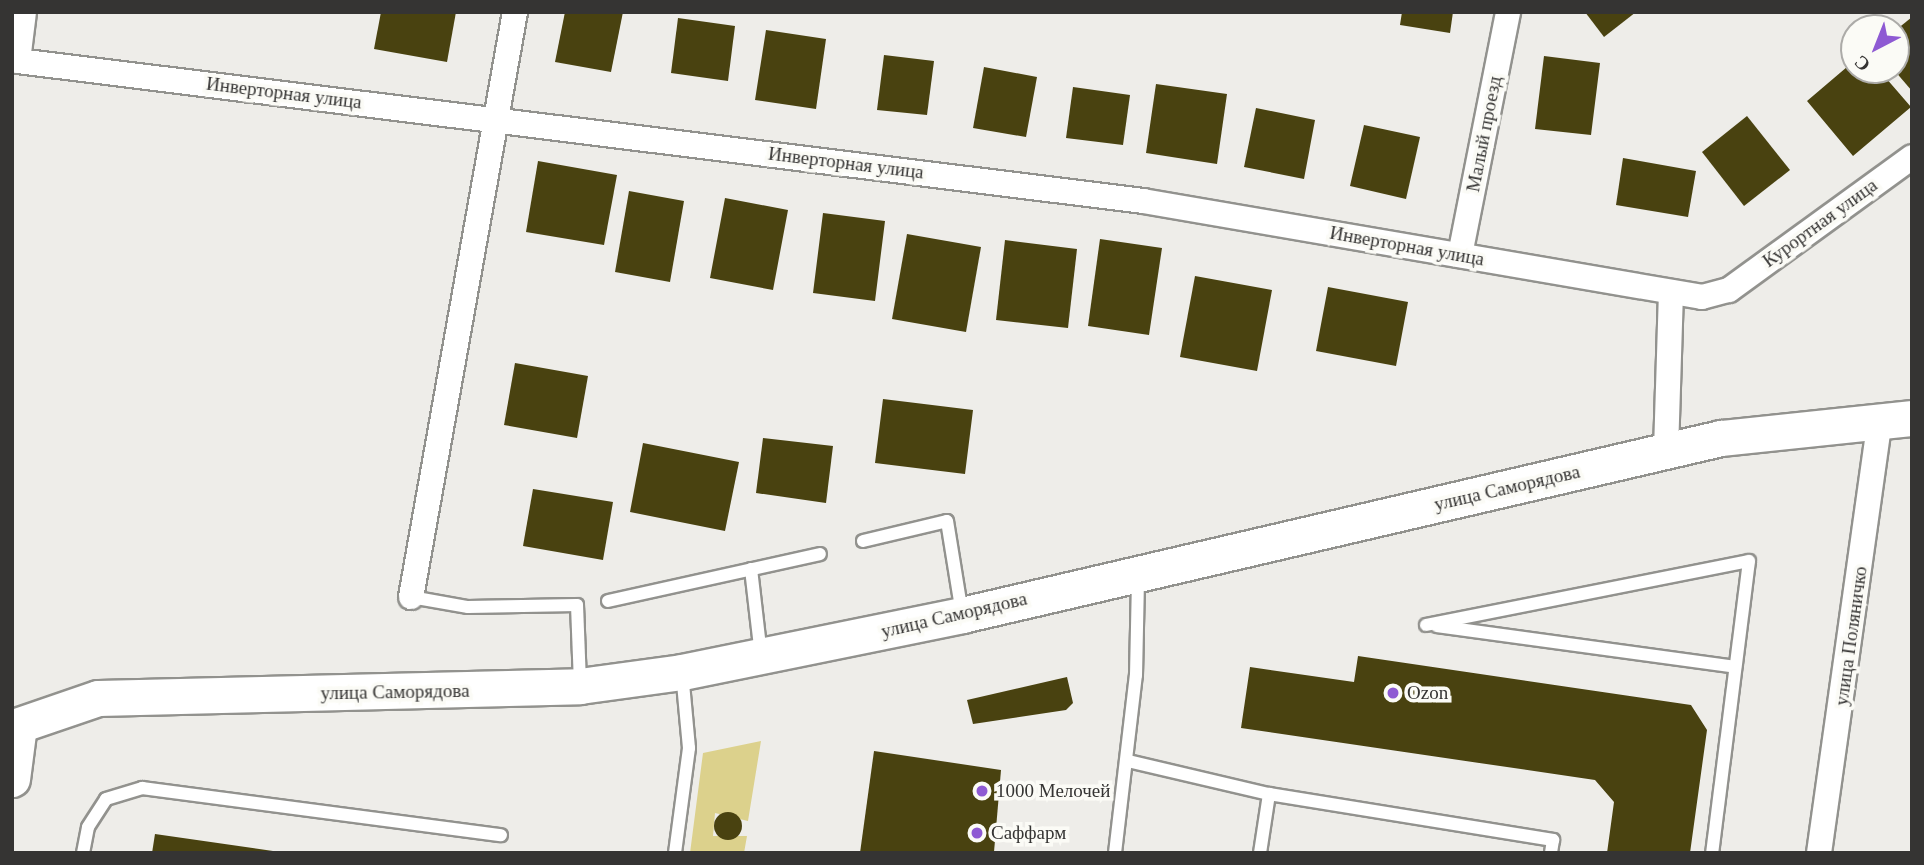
<!DOCTYPE html>
<html>
<head>
<meta charset="utf-8">
<style>
	body { margin:0 }
	#map { position:relative; width:1924px; height:865px; overflow:hidden; background:#eeede9; font-family:Georgia,serif }
	div>[style] { position:absolute }
	[style*='--x'] { left:calc(var(--x)*1px); top:calc(var(--y)*1px); width:calc(var(--w)*1px); rotate:calc(var(--a)*1deg) }
	.green>* { inset:0; background:#dcd18c }
	.building>* { inset:0; background:#494210 }
	.round { border-radius:50% }
	.roads { filter:drop-shadow(2px 0 #92928e) drop-shadow(-2px 0 #92928e) drop-shadow(0 2px #92928e) drop-shadow(0 -2px #92928e) }
	.lane>* { height:12px; margin:-6px; padding:0 6px; transform-origin:6px; border-radius:6px; background:#fff }
	.street>* { height:24px; margin:-12px; padding:0 12px; transform-origin:12px; border-radius:12px; background:#fff }
	.secondary>* { height:35px; margin:-17.5px; padding:0 17.5px; transform-origin:17.5px; border-radius:17.5px; background:#fff }
	.dots>* { width:19px; height:19px; translate:-50% -50%; box-sizing:border-box; border:4px solid #fbfbf6; border-radius:50% }
	span { translate:-50% -50%; white-space:nowrap; text-align:center; line-height:1.15; -webkit-text-stroke:7px #fbfbf6; paint-order:stroke }
	.street-label { font-size:19px; color:#353433 }
	.poi-label { font-size:19px; color:#353433 }
	.left { translate:0 -50%; text-align:left }
	.frame { position:absolute; inset:0; border:14px solid #353433; pointer-events:none }
	.north { position:absolute; left:1840px; top:14px; width:70px; height:70px; box-sizing:border-box; background:#fbfbf6; border:2px solid #acaba8; border-radius:50%; rotate:222deg; font-size:19px; font-weight:700; line-height:28px; text-align:center; color:#353433 }
	.north::after { content:''; display:block; margin:auto; width:24px; height:32px; background:#8e5ad3; clip-path:polygon(50% 0,100% 100%,50% 72%,0 100%) }
</style>
</head>
<body>
<div id="map">
	<div class="green">
		<div style="clip-path:polygon(761px 741px,748px 821px,715px 813px,713px 836px,747px 836px,744px 853px,690px 853px,703px 753px)"></div>
	</div>
	<div class="building">
		<div style="clip-path:polygon(381px 12px,456px 12px,447px 62px,374px 49px)"></div>
		<div style="clip-path:polygon(565px 12px,623px 12px,611px 72px,555px 62px)"></div>
		<div style="clip-path:polygon(1402px 12px,1453px 12px,1450px 33px,1400px 25px)"></div>
		<div style="clip-path:polygon(1585px 12px,1636px 12px,1604px 37px)"></div>
		<div style="clip-path:polygon(1912px 17px,1912px 91px,1894px 70px,1896px 30px)"></div>
		<div style="clip-path:polygon(678px 18px,735px 26px,728px 81px,671px 73px)"></div>
		<div style="clip-path:polygon(766px 30px,826px 39px,816px 109px,755px 100px)"></div>
		<div style="clip-path:polygon(884px 55px,934px 61px,927px 115px,877px 110px)"></div>
		<div style="clip-path:polygon(1544px 56px,1600px 63px,1591px 135px,1535px 129px)"></div>
		<div style="clip-path:polygon(1854px 61px,1854px 70px,1879px 70px,1911px 107px,1853px 156px,1807px 101px)"></div>
		<div style="clip-path:polygon(984px 67px,1037px 77px,1026px 137px,973px 128px)"></div>
		<div style="clip-path:polygon(1156px 84px,1227px 94px,1217px 164px,1146px 153px)"></div>
		<div style="clip-path:polygon(1073px 87px,1130px 95px,1123px 145px,1066px 138px)"></div>
		<div style="clip-path:polygon(1256px 108px,1315px 120px,1304px 179px,1244px 167px)"></div>
		<div style="clip-path:polygon(1747px 116px,1790px 170px,1744px 206px,1702px 152px)"></div>
		<div style="clip-path:polygon(1364px 125px,1420px 137px,1406px 199px,1350px 186px)"></div>
		<div style="clip-path:polygon(1623px 158px,1696px 171px,1688px 217px,1616px 205px)"></div>
		<div style="clip-path:polygon(538px 161px,617px 175px,604px 245px,526px 232px)"></div>
		<div style="clip-path:polygon(629px 191px,684px 201px,670px 282px,615px 272px)"></div>
		<div style="clip-path:polygon(725px 198px,788px 210px,773px 290px,710px 278px)"></div>
		<div style="clip-path:polygon(823px 213px,885px 221px,875px 301px,813px 293px)"></div>
		<div style="clip-path:polygon(907px 234px,981px 247px,966px 332px,892px 319px)"></div>
		<div style="clip-path:polygon(1100px 239px,1162px 248px,1149px 335px,1088px 326px)"></div>
		<div style="clip-path:polygon(1005px 240px,1077px 249px,1068px 328px,996px 320px)"></div>
		<div style="clip-path:polygon(1195px 276px,1272px 290px,1257px 371px,1180px 357px)"></div>
		<div style="clip-path:polygon(1328px 287px,1408px 302px,1396px 366px,1316px 351px)"></div>
		<div style="clip-path:polygon(515px 363px,588px 376px,577px 438px,504px 425px)"></div>
		<div style="clip-path:polygon(883px 399px,973px 410px,965px 474px,875px 463px)"></div>
		<div style="clip-path:polygon(763px 438px,833px 446px,826px 503px,756px 493px)"></div>
		<div style="clip-path:polygon(643px 443px,739px 462px,725px 531px,630px 512px)"></div>
		<div style="clip-path:polygon(533px 489px,613px 502px,603px 560px,523px 546px)"></div>
		<div style="clip-path:polygon(1358px 656px,1691px 705px,1707px 730px,1690px 853px,1607px 853px,1614px 802px,1595px 780px,1241px 728px,1250px 667px,1354px 682px)"></div>
		<div style="clip-path:polygon(1067px 677px,1073px 703px,1066px 710px,973px 724px,967px 700px)"></div>
		<div style="clip-path:polygon(874px 751px,1001px 770px,994px 852px,860px 853px)"></div>
		<div class="round" style="left:714px;top:812px;width:28px;height:28px"></div>
		<div style="clip-path:polygon(155px 834px,273px 851px,273px 853px,152px 853px)"></div>
	</div>
	<div class="roads">
		<div class="lane">
			<div style="--x:863;--y:541;--w:86;--a:-13.4"></div>
			<div style="--x:947;--y:521;--w:94;--a:80.8"></div>
			<div style="--x:751;--y:569;--w:87;--a:83.4"></div>
			<div style="--x:411;--y:597;--w:58;--a:10"></div>
			<div style="--x:468;--y:607;--w:109;--a:-1.1"></div>
			<div style="--x:577;--y:605;--w:77;--a:87.8"></div>
			<div style="--x:608;--y:601;--w:217;--a:-12.5"></div>
			<div style="--x:1426;--y:625;--w:329;--a:-11.2"></div>
			<div style="--x:1749;--y:561;--w:294;--a:97.2"></div>
			<div style="--x:1437;--y:626;--w:301;--a:7.8"></div>
			<div style="--x:1128;--y:761;--w:145;--a:13.2"></div>
			<div style="--x:1269;--y:794;--w:288;--a:9.2"></div>
			<div style="--x:1553;--y:840;--w:13;--a:99"></div>
			<div style="--x:83;--y:853;--w:26;--a:-79"></div>
			<div style="--x:88;--y:827;--w:33;--a:-57"></div>
			<div style="--x:106;--y:799;--w:38;--a:-17"></div>
			<div style="--x:142;--y:788;--w:362;--a:7.5"></div>
			<div style="--x:675;--y:853;--w:106;--a:-82.4"></div>
			<div style="--x:689;--y:748;--w:75;--a:-95.3"></div>
			<div style="--x:1115;--y:853;--w:179;--a:-83.3"></div>
			<div style="--x:1136;--y:675;--w:97;--a:-88.8"></div>
			<div style="--x:1260;--y:853;--w:60;--a:-81.3"></div>
		</div>
		<div class="street">
			<div style="--x:24;--y:12;--w:49;--a:97"></div>
			<div style="--x:18;--y:61;--w:1134;--a:7.09"></div>
			<div style="--x:1143;--y:201;--w:567;--a:9.74"></div>
			<div style="--x:1702;--y:297;--w:28;--a:-15"></div>
			<div style="--x:1729;--y:290;--w:226;--a:-36"></div>
			<div style="--x:1460;--y:255;--w:248;--a:-78.8"></div>
			<div style="--x:1666;--y:451;--w:159;--a:-88.2"></div>
			<div style="--x:411;--y:597;--w:594;--a:-79.92"></div>
			<div style="--x:1819;--y:853;--w:439;--a:-82"></div>
		</div>
		<div class="secondary">
			<div style="--x:12;--y:779;--w:54;--a:-82.6"></div>
			<div style="--x:19;--y:725;--w:83;--a:-18.9"></div>
			<div style="--x:98;--y:698;--w:482;--a:-1.4"></div>
			<div style="--x:580;--y:686;--w:103;--a:-7.8"></div>
			<div style="--x:682;--y:672;--w:286;--a:-11.5"></div>
			<div style="--x:962;--y:615;--w:779;--a:-13.13"></div>
			<div style="--x:1721;--y:438;--w:192;--a:-6"></div>
		</div>
	</div>
	<div class="dots">
		<div style="left:1393px;top:693px;background:#8e5ad3"></div>
		<div style="left:982px;top:791px;background:#8e5ad3"></div>
		<div style="left:977px;top:833px;background:#8e5ad3"></div>
	</div>
	<div class="street-label">
		<span style="left:284px;top:93px;rotate:7deg">Инверторная улица</span>
		<span style="left:1484px;top:134px;rotate:-79deg">Малый проезд</span>
		<span style="left:846px;top:163px;rotate:7deg">Инверторная улица</span>
		<span style="left:1820px;top:223px;rotate:-36deg">Курортная улица</span>
		<span style="left:1407px;top:246px;rotate:10deg">Инверторная улица</span>
		<span style="left:1507px;top:488px;rotate:-13deg">улица Саморядова</span>
		<span style="left:954px;top:615px;rotate:-13deg">улица Саморядова</span>
		<span style="left:1851px;top:636px;rotate:-82deg">улица Поляничко</span>
		<span style="left:395px;top:692px;rotate:-1deg">улица Саморядова</span>
	</div>
	<div class="poi-label">
		<span class="left" style="left:1407px;top:693px">Ozon</span>
		<span class="left" style="left:996px;top:791px">1000 Мелочей</span>
		<span class="left" style="left:991px;top:833px">Саффарм</span>
	</div>
	<div class="frame"></div>
	<div class="north">С</div>
</div>
</body>
</html>
